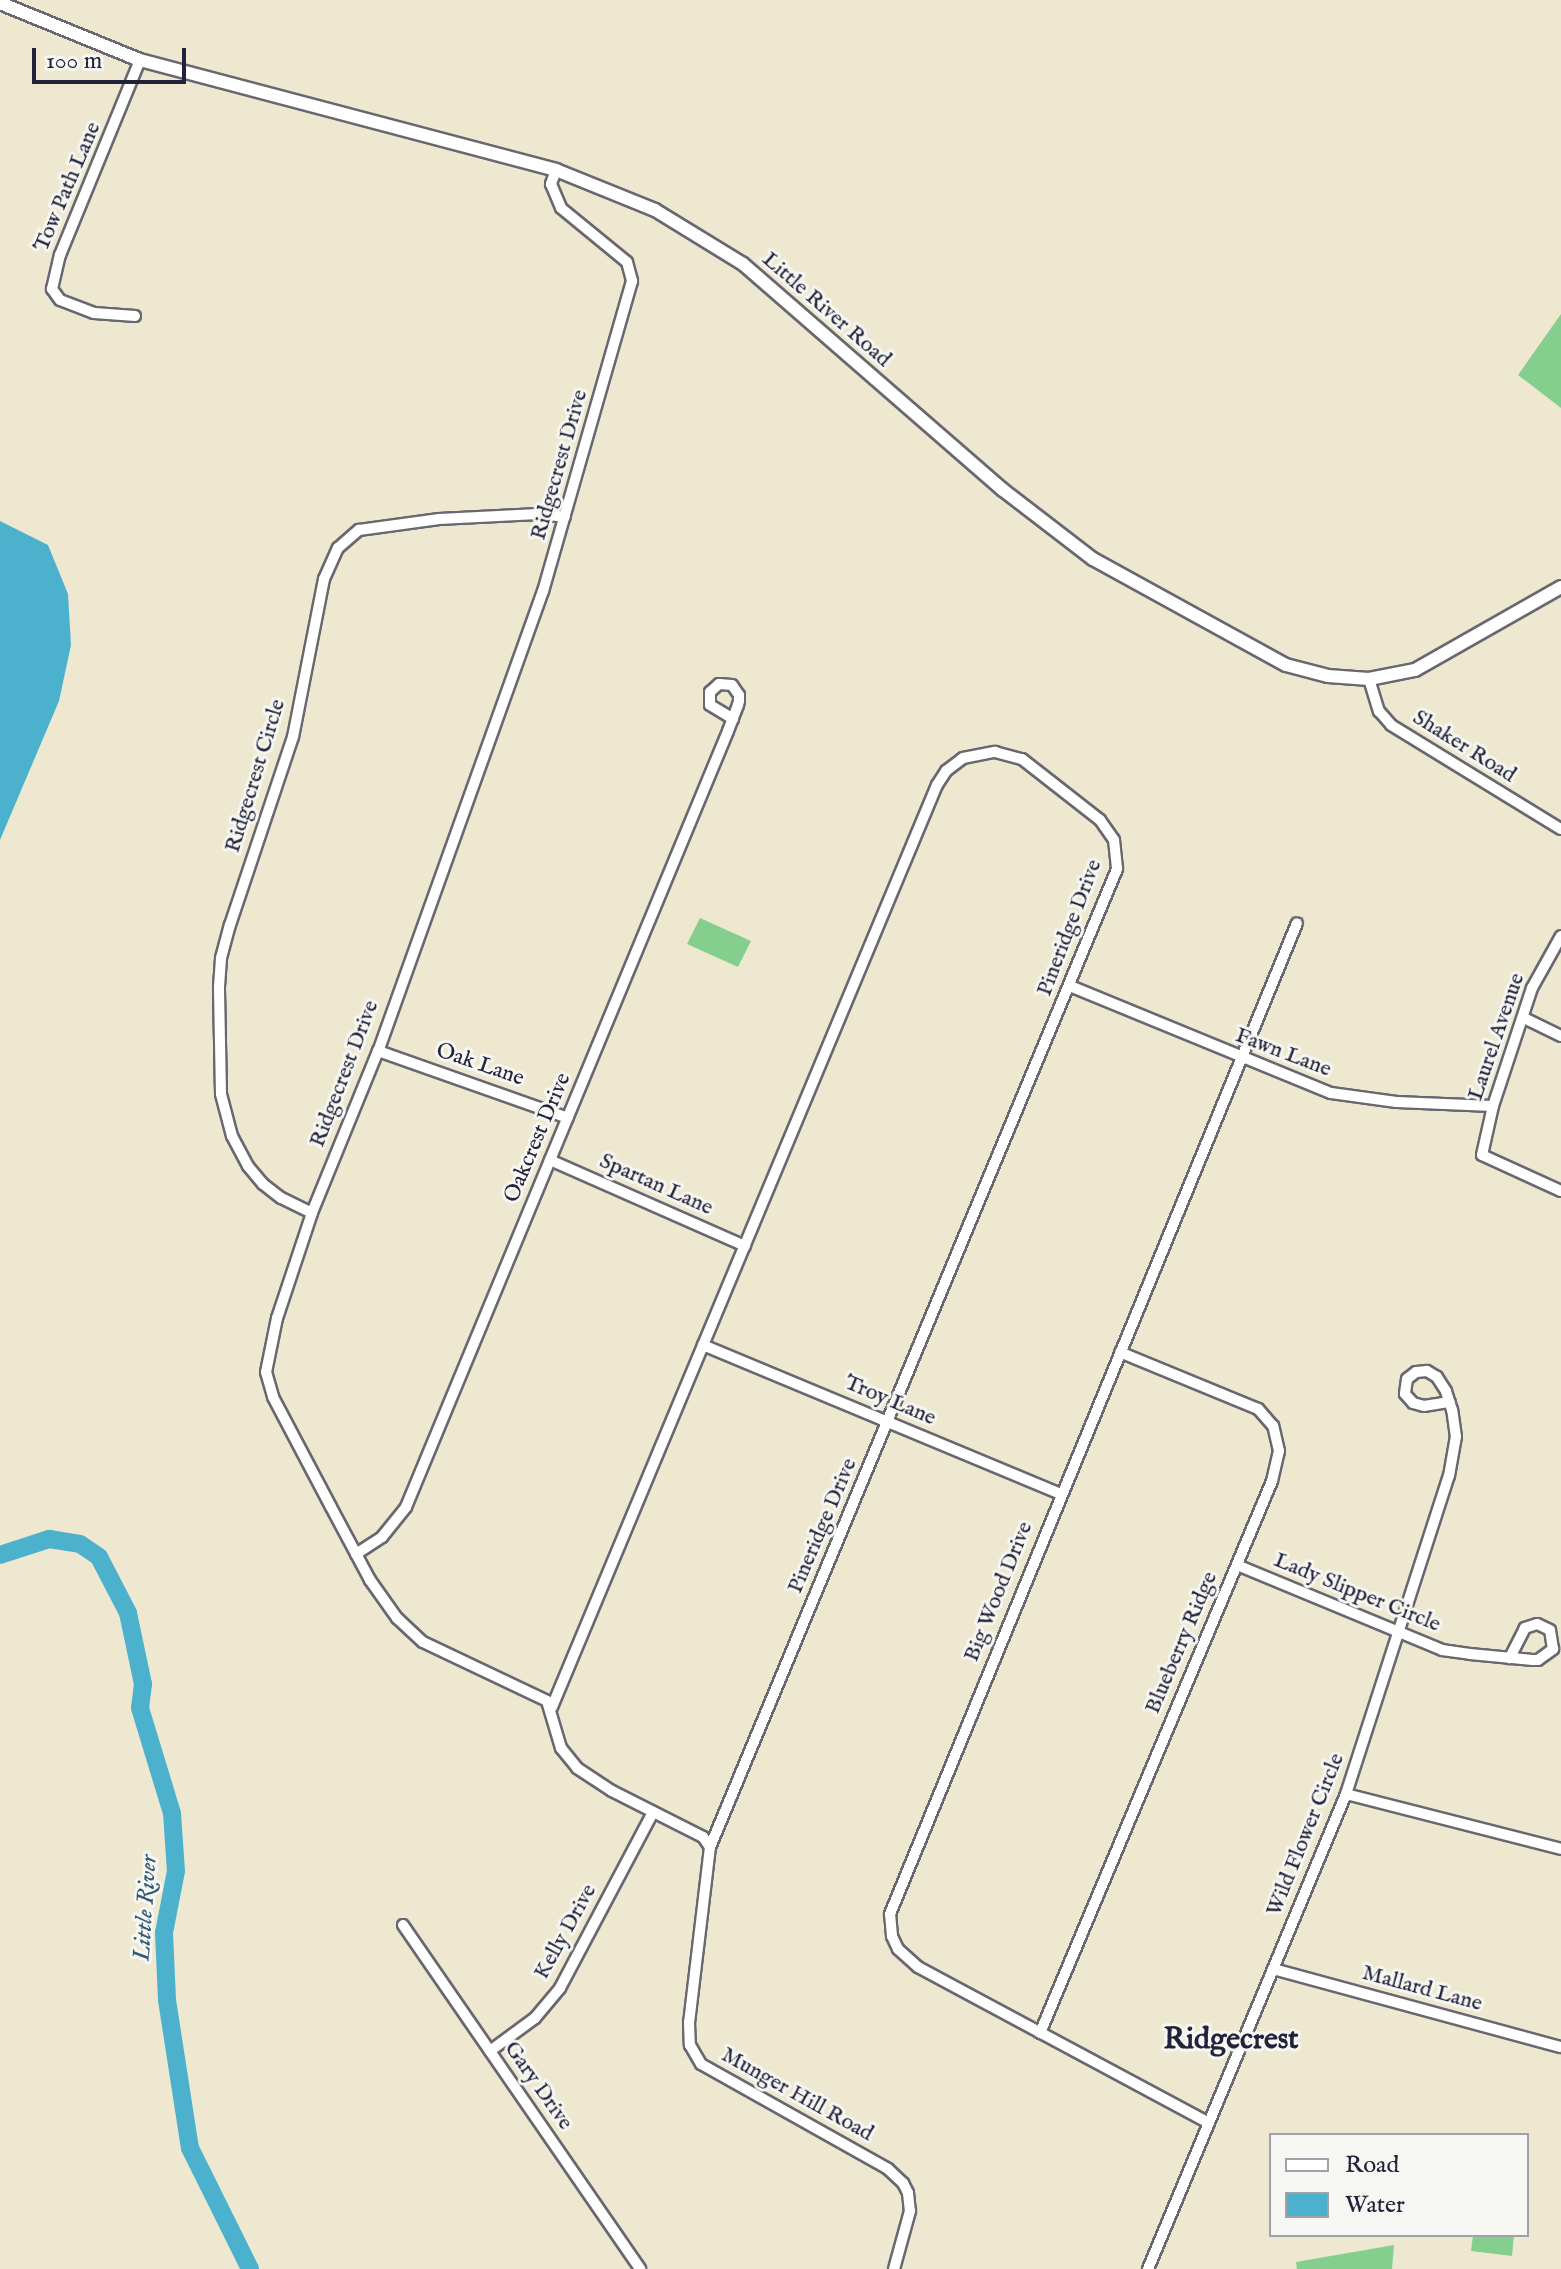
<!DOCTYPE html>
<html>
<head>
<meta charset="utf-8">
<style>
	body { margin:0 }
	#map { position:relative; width:1561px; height:2269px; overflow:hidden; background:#eee8d0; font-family:"IM FELL English",serif }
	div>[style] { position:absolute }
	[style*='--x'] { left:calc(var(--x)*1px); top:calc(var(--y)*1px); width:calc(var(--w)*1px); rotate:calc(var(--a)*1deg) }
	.green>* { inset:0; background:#84cf8d }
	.water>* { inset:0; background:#4cb1cc }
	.river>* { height:18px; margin:-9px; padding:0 9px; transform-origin:9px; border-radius:9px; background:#4cb1cc }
	.roads { filter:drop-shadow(2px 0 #69676f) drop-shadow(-2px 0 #69676f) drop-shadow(0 2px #69676f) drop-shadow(0 -2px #69676f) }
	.minor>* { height:10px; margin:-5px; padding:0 5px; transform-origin:5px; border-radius:5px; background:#fff }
	.major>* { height:12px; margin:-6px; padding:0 6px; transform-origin:6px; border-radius:6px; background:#fff }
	span { translate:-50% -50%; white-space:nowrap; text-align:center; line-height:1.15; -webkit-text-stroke:6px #f6f6f2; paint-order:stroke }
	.street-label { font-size:22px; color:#22223b }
	.water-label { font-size:24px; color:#335b75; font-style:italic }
	.district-label { font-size:30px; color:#22223b; font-weight:700 }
	.legend { position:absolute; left:1269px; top:2133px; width:260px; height:104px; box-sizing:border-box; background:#f6f6f2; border:2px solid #a1a1a9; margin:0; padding:10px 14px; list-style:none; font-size:24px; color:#22223b }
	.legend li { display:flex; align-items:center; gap:16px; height:40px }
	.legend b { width:40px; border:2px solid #a1a1a9 }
	.scale { position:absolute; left:32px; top:48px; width:154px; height:36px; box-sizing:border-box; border:4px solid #22223b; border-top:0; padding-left:10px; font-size:24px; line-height:28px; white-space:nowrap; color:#22223b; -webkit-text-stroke:6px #f6f6f2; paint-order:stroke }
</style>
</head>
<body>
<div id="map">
	<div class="green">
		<div style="clip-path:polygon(1561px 314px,1561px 408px,1518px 375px)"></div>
		<div style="clip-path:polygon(700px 918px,751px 941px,738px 967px,687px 944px)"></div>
		<div style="clip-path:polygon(1473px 2235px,1514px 2235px,1512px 2256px,1471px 2251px)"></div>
		<div style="clip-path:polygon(1394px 2245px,1392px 2269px,1297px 2269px,1296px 2262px)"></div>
	</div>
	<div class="water">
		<div style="clip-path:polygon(0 521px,48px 545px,68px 594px,71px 645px,59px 701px,0 840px)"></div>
	</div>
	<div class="river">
		<div style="--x:0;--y:1555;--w:52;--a:-18.1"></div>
		<div style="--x:49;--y:1539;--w:31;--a:9"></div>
		<div style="--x:80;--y:1544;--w:23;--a:34"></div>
		<div style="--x:99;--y:1557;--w:63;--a:62.6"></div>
		<div style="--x:128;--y:1613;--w:73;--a:78.1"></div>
		<div style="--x:143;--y:1684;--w:24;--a:97"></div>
		<div style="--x:140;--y:1708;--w:110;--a:73.1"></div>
		<div style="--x:172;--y:1813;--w:58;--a:86.1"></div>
		<div style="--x:176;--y:1871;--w:63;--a:101"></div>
		<div style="--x:164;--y:1933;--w:67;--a:87.4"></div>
		<div style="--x:167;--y:2000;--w:150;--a:81.2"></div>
		<div style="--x:190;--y:2148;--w:135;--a:63.6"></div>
	</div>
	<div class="roads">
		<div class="minor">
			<div style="--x:556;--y:170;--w:15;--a:110"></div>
			<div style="--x:551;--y:184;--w:26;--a:67"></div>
			<div style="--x:561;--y:208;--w:85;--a:39.3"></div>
			<div style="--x:627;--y:262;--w:20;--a:75"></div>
			<div style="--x:632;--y:281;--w:323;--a:106"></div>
			<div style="--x:543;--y:591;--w:489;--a:109.7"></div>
			<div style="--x:378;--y:1051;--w:175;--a:112.2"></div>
			<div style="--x:312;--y:1213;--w:111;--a:108.4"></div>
			<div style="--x:277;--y:1318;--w:55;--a:101.5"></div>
			<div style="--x:266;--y:1372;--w:26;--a:74"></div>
			<div style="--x:273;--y:1397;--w:124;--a:62.2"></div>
			<div style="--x:331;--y:1507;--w:83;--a:61.9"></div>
			<div style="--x:370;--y:1580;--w:47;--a:54.6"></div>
			<div style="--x:397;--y:1618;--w:35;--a:43"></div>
			<div style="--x:423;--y:1642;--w:137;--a:25.4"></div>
			<div style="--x:547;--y:1701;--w:49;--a:73.4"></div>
			<div style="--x:561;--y:1748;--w:26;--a:51"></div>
			<div style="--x:577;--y:1768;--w:42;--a:33.3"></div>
			<div style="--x:612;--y:1791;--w:102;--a:26.8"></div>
			<div style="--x:703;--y:1837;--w:12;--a:55"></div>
			<div style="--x:135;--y:316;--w:41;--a:-175.8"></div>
			<div style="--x:94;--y:313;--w:36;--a:-159"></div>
			<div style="--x:60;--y:300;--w:14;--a:-126"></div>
			<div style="--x:52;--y:289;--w:35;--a:-77"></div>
			<div style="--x:60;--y:255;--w:211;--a:-67.7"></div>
			<div style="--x:1369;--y:679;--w:34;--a:73"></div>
			<div style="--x:1379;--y:711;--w:18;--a:49"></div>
			<div style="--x:1391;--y:725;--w:199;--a:31.5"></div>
			<div style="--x:1561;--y:936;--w:60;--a:119.1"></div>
			<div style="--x:1532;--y:988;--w:124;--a:108.3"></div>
			<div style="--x:1493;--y:1106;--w:50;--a:102.7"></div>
			<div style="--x:1482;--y:1155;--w:87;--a:24.5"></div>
			<div style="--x:1070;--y:986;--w:282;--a:22.3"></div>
			<div style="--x:1331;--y:1093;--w:66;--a:7.9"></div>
			<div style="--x:1396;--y:1102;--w:97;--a:2.4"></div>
			<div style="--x:1524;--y:1018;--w:41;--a:25.9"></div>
			<div style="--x:378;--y:1051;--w:201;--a:19.4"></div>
			<div style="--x:550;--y:1160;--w:213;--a:23.8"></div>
			<div style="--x:312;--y:1213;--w:34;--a:-154"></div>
			<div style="--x:281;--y:1198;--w:23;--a:-142"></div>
			<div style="--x:263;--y:1184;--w:23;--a:-130"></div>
			<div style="--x:248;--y:1166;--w:34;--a:-118"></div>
			<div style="--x:232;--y:1136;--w:43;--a:-104.7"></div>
			<div style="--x:221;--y:1094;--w:107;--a:-91.1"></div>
			<div style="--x:219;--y:987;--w:29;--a:-86"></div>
			<div style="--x:221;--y:958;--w:34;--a:-75"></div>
			<div style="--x:230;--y:925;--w:198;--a:-71.5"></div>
			<div style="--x:293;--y:737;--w:161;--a:-78.9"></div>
			<div style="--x:324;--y:579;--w:34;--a:-66"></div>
			<div style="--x:338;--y:548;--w:28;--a:-41"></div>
			<div style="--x:359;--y:530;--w:81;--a:-7.8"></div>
			<div style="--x:439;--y:519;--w:99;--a:-2.9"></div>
			<div style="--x:538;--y:514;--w:27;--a:6"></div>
			<div style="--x:703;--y:1345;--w:388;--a:22.6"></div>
			<div style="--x:356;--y:1554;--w:31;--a:-33"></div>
			<div style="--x:382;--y:1537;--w:38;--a:-51"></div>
			<div style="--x:406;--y:1507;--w:840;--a:-67.46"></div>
			<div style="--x:728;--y:731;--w:28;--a:-69"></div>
			<div style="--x:738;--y:705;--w:4;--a:-76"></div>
			<div style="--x:739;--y:701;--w:6;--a:-90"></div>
			<div style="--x:739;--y:695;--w:12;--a:-125"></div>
			<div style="--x:732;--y:685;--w:13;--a:-176"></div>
			<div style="--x:719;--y:684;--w:12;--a:138"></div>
			<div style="--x:710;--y:692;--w:13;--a:90"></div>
			<div style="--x:710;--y:705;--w:27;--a:31"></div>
			<div style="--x:1237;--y:1565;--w:222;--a:22.5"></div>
			<div style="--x:1442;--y:1650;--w:28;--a:8"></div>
			<div style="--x:1470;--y:1654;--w:63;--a:5.4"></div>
			<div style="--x:1533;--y:1660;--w:5;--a:0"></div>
			<div style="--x:1538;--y:1660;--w:19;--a:-36"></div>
			<div style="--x:1553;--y:1649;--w:19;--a:-99"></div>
			<div style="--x:1550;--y:1630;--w:14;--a:-155"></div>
			<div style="--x:1537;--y:1624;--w:13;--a:162"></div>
			<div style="--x:1525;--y:1628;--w:34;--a:117"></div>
			<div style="--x:552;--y:1707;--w:999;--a:-67.34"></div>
			<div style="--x:937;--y:785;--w:17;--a:-57"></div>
			<div style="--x:946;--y:771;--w:21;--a:-37"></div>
			<div style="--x:963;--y:758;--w:33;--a:-11"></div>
			<div style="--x:995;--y:752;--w:28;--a:15"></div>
			<div style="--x:1022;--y:759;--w:99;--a:38"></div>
			<div style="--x:1100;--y:820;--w:24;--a:55"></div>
			<div style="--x:1114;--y:840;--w:29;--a:84"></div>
			<div style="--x:1117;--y:869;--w:1059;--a:112.59"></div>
			<div style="--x:710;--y:1847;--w:176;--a:96.8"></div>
			<div style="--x:689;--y:2022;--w:23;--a:88"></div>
			<div style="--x:690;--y:2045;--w:22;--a:60"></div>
			<div style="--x:701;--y:2064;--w:214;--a:29.3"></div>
			<div style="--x:888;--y:2169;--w:21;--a:43"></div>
			<div style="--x:903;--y:2183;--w:11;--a:63"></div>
			<div style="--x:908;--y:2193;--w:18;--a:84"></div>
			<div style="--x:910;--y:2211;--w:60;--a:105.4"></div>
			<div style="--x:1346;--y:1794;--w:222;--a:14.3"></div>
			<div style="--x:403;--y:1925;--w:418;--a:55.4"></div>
			<div style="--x:1273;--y:1969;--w:298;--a:15.2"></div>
			<div style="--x:1040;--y:2033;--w:599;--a:-67.2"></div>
			<div style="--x:1272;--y:1481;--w:31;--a:-77"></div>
			<div style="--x:1279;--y:1451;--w:26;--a:-103"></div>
			<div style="--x:1273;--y:1426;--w:23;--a:-131"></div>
			<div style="--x:1258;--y:1409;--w:149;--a:-157.6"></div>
			<div style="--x:490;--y:2051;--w:56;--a:-36.3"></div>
			<div style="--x:535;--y:2018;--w:39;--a:-50"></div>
			<div style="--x:560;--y:1988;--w:199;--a:-62.1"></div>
			<div style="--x:1209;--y:2123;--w:330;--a:-151.8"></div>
			<div style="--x:918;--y:1967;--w:27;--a:-138"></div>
			<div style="--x:898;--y:1949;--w:14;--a:-115"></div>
			<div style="--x:892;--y:1936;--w:22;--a:-95"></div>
			<div style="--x:890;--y:1914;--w:1071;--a:-67.67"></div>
			<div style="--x:1148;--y:2269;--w:515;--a:-67.37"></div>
			<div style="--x:1346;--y:1794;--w:334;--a:-72.1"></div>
			<div style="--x:1449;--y:1476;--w:40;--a:-80"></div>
			<div style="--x:1456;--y:1437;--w:27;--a:-98"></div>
			<div style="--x:1452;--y:1410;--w:13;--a:-108"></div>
			<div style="--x:1448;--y:1398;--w:7;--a:-106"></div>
			<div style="--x:1446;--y:1391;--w:17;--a:-123"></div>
			<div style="--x:1437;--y:1377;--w:12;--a:-149"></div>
			<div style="--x:1427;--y:1371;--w:11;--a:175"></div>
			<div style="--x:1416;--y:1372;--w:11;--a:142"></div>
			<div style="--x:1407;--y:1379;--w:15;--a:98"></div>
			<div style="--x:1405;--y:1394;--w:12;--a:48"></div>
			<div style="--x:1413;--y:1403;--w:11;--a:15"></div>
			<div style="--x:1424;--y:1406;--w:26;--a:-9"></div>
		</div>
		<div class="major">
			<div style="--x:0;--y:3;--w:151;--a:22.2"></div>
			<div style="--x:140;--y:60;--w:430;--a:14.8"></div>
			<div style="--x:556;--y:170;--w:107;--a:22"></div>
			<div style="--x:655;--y:210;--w:103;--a:31.5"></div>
			<div style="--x:743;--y:264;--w:344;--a:41"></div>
			<div style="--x:1003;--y:490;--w:113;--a:37.5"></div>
			<div style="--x:1093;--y:559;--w:220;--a:28.8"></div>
			<div style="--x:1286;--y:665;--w:43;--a:14.7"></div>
			<div style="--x:1328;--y:676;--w:41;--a:4.2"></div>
			<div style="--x:1369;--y:679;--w:47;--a:-11.1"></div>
			<div style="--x:1415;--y:670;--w:168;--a:-29.6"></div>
		</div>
	</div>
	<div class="street-label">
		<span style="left:68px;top:187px;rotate:-67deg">Tow Path Lane</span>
		<span style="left:826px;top:310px;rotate:41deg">Little River Road</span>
		<span style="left:560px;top:465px;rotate:-74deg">Ridgecrest Drive</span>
		<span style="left:1464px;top:747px;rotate:32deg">Shaker Road</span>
		<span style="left:256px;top:776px;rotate:-73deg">Ridgecrest Circle</span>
		<span style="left:1070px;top:928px;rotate:-69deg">Pineridge Drive</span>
		<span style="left:1497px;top:1037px;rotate:-71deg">Laurel Avenue</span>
		<span style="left:1283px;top:1053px;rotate:21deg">Fawn Lane</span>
		<span style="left:480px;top:1065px;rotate:19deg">Oak Lane</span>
		<span style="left:345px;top:1074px;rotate:-69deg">Ridgecrest Drive</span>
		<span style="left:538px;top:1138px;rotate:-67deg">Oakcrest Drive</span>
		<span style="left:656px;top:1185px;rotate:24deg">Spartan Lane</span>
		<span style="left:890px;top:1401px;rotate:23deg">Troy Lane</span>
		<span style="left:823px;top:1526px;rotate:-67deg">Pineridge Drive</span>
		<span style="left:999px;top:1592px;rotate:-68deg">Big Wood Drive</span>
		<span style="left:1357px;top:1593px;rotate:22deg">Lady Slipper Circle</span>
		<span style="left:1182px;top:1643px;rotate:-67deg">Blueberry Ridge</span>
		<span style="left:1306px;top:1835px;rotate:-68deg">Wild Flower Circle</span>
		<span style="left:566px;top:1932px;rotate:-61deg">Kelly Drive</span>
		<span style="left:1422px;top:1989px;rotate:15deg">Mallard Lane</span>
		<span style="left:538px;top:2086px;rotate:55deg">Gary Drive</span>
		<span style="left:797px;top:2095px;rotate:29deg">Munger Hill Road</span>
	</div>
	<div class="water-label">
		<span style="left:146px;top:1908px;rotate:-86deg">Little River</span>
	</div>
	<div class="district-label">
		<span style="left:1231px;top:2040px">Ridgecrest</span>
	</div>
	<ul class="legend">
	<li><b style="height:10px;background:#fff"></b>Road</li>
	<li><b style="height:22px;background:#4cb1cc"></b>Water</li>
	</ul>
	<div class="scale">100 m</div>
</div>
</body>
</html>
